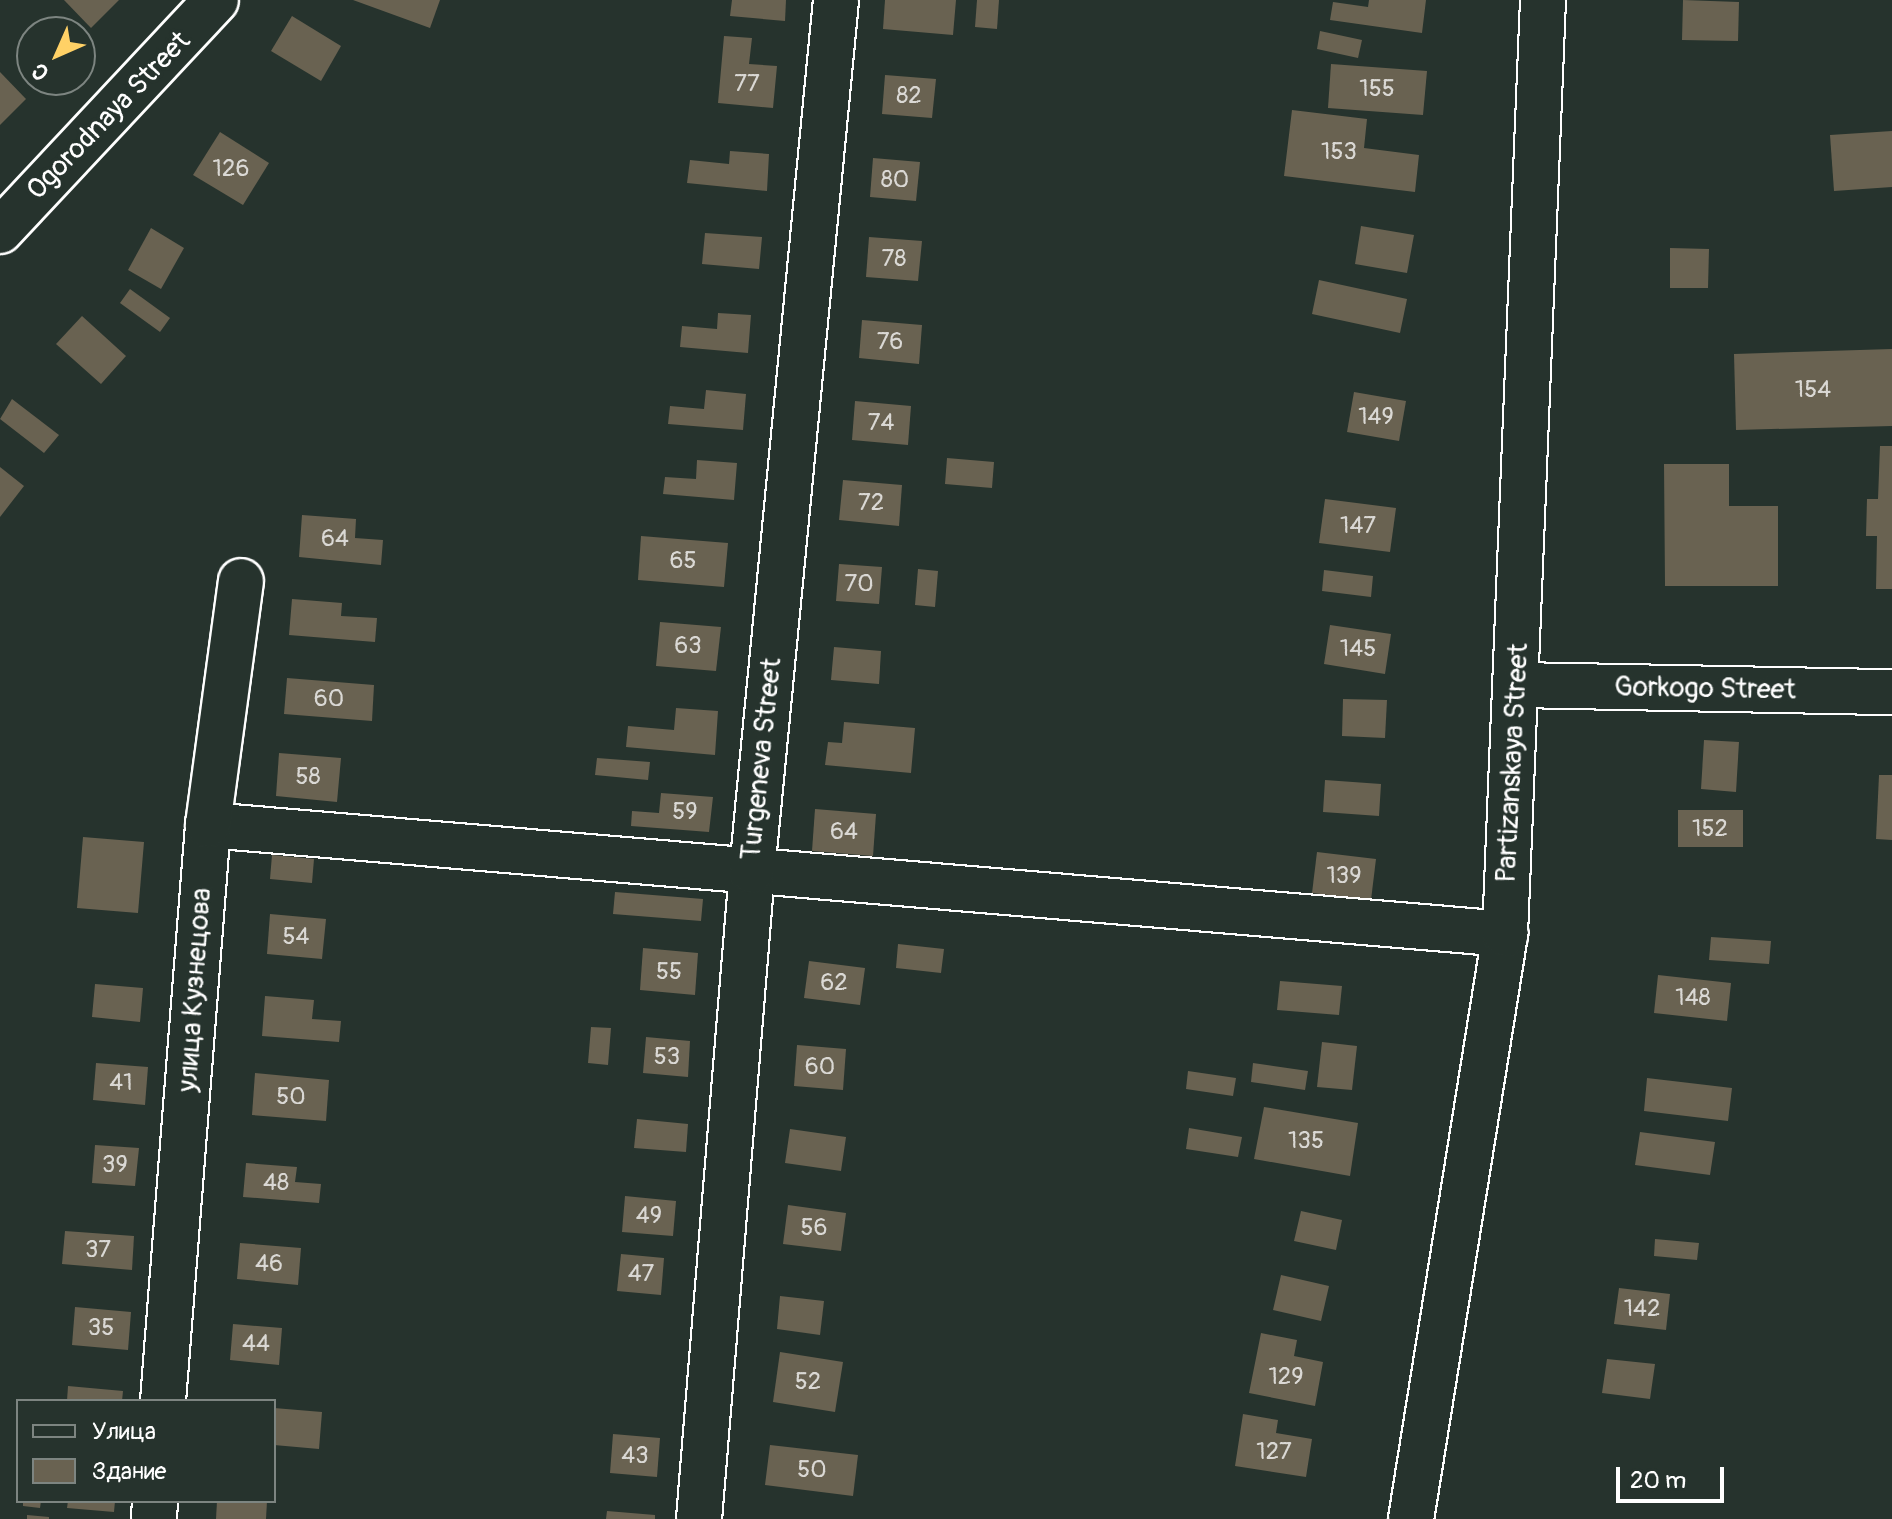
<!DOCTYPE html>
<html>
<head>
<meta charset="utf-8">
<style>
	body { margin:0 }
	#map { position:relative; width:1892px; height:1519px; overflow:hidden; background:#26332d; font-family:Pangolin,sans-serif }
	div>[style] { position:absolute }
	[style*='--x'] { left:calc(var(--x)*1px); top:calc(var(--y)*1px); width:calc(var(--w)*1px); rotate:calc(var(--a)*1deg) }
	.building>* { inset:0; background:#696251 }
	.roads { filter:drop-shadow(2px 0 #fff) drop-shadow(-2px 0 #fff) drop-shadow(0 2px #fff) drop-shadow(0 -2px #fff) }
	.minor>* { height:44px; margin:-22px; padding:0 22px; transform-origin:22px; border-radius:22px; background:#26332d }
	span { translate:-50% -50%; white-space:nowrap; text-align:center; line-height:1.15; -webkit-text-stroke:7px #26332d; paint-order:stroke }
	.number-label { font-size:24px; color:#dad8d4 }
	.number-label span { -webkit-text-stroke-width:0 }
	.street-label { font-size:28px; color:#fff }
	.legend { position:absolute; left:16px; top:1399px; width:260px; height:104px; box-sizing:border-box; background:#26332d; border:2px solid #7d8581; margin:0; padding:10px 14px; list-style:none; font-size:24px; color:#fff }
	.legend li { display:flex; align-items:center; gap:16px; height:40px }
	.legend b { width:40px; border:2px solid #7d8581 }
	.north { position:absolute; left:16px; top:16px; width:80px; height:80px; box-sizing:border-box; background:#26332d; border:2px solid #7d8581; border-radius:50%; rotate:225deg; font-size:22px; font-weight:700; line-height:32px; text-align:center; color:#fff }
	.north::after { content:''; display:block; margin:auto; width:28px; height:36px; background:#ffd166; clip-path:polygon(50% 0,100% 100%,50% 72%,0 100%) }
	.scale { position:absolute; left:1616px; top:1467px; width:108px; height:36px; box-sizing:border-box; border:4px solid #fff; border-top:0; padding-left:10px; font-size:24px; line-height:28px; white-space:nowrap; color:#fff; -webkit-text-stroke:6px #26332d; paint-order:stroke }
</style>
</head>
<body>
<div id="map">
	<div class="building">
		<div style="clip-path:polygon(64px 0,119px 0,91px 28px)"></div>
		<div style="clip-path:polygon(353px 0,440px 0,430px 28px)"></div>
		<div style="clip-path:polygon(732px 0,786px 0,785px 21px,730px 16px)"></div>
		<div style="clip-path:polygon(885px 0,956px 0,953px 35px,883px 29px)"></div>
		<div style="clip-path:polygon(977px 0,999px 0,997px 29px,975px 27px)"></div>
		<div style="clip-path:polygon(1369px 0,1426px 0,1422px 33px,1330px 20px,1333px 2px,1368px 7px)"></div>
		<div style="clip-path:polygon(1683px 0,1739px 2px,1738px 41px,1682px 40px)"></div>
		<div style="clip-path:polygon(292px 16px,341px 46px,321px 81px,271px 51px)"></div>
		<div style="clip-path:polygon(1320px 31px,1362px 40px,1358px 58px,1317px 49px)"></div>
		<div style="clip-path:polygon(724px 36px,752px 38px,749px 64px,777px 66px,773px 108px,718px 103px)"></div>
		<div style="clip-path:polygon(1331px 64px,1427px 71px,1423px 115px,1328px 108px)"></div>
		<div style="clip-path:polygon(0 72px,26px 99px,0 125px)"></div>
		<div style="clip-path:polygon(885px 75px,936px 79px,932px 118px,882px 114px)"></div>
		<div style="clip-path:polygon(1292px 110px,1367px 119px,1364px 148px,1419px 155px,1415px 192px,1284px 176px)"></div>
		<div style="clip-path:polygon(1892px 131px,1892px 187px,1834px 191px,1830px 135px)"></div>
		<div style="clip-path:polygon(220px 132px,269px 163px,243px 205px,193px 175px)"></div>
		<div style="clip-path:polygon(730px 151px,769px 154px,767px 191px,687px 183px,690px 160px,729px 164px)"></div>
		<div style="clip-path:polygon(873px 158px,920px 162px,916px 201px,870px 197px)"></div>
		<div style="clip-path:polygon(1361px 226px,1414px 235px,1407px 273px,1355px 264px)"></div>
		<div style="clip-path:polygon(151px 228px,184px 248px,161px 289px,128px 270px)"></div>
		<div style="clip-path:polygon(705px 233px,762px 237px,759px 269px,702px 264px)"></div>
		<div style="clip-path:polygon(869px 237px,922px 241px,918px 281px,866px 277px)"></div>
		<div style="clip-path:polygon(1670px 248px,1709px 249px,1708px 288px,1670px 288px)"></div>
		<div style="clip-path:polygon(1319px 280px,1407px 299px,1400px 333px,1312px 314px)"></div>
		<div style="clip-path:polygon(130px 289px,170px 318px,160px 332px,120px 303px)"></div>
		<div style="clip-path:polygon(718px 313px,751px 315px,748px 353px,680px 347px,682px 326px,717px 329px)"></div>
		<div style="clip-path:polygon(82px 316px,126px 356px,101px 384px,56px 344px)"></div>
		<div style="clip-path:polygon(862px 320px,922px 325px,919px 364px,859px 358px)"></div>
		<div style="clip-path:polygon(1892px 349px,1892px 426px,1736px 430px,1734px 354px)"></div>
		<div style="clip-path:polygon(706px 390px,746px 394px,743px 430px,668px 424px,670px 406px,704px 409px)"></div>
		<div style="clip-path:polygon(1354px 392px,1406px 401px,1399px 441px,1347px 432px)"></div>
		<div style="clip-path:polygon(12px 399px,59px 435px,44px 453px,0 419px)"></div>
		<div style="clip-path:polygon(855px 401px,911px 406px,908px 445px,852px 440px)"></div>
		<div style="clip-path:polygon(1880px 446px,1892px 446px,1892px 589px,1876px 589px,1877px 536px,1866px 536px,1867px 499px,1878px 499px)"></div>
		<div style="clip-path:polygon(947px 458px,994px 462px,992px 488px,945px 484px)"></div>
		<div style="clip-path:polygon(697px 460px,737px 463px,734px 500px,663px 494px,665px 477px,696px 479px)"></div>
		<div style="clip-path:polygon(1664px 464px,1729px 464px,1729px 506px,1778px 506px,1778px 586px,1665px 586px)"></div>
		<div style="clip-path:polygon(0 467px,24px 486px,0 517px)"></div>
		<div style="clip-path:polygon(843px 480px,902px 485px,899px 526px,839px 520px)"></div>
		<div style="clip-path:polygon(1325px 499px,1396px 508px,1390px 552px,1319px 543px)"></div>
		<div style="clip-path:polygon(302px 515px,356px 519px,355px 538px,383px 540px,381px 565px,299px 557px)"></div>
		<div style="clip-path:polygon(641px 536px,728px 543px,724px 587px,638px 580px)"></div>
		<div style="clip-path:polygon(839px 564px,882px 567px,879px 604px,836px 601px)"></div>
		<div style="clip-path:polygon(918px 569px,938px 571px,935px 607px,915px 605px)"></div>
		<div style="clip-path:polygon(1324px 570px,1373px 576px,1371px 597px,1322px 591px)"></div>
		<div style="clip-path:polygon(292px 599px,342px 603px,341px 616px,377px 618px,375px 642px,289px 635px)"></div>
		<div style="clip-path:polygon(660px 622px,721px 627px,716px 671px,656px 666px)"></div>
		<div style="clip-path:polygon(1330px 625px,1391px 634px,1385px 674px,1324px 664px)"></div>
		<div style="clip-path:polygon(834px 647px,881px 651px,879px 684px,831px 680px)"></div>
		<div style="clip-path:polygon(287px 678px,374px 685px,372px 721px,284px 714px)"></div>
		<div style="clip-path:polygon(1343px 699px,1387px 700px,1385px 738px,1342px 736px)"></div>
		<div style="clip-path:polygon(676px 708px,718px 711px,715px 755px,626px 747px,628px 726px,674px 730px)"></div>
		<div style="clip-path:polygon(844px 722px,915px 728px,911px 773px,825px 765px,828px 742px,842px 743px)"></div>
		<div style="clip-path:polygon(1704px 740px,1739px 742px,1736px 792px,1701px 789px)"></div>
		<div style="clip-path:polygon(279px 753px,341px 758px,337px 802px,276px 796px)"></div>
		<div style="clip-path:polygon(597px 758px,650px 762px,648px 780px,595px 775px)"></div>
		<div style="clip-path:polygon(1879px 775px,1892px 775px,1892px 840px,1876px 839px)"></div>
		<div style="clip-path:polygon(1325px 780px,1381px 784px,1379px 816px,1323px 812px)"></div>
		<div style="clip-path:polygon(661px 793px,713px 797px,709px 832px,631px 826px,632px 811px,659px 813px)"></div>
		<div style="clip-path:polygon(815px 809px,876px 814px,873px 856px,812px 851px)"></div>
		<div style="clip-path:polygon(1678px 810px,1743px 810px,1743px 847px,1678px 847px)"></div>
		<div style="clip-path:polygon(83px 837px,144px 842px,138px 913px,77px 908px)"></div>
		<div style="clip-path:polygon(1317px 852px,1376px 859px,1371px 900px,1312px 893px)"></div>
		<div style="clip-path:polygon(272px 855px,314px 859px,312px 883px,270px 879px)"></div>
		<div style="clip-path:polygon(615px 892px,703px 899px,701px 921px,613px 914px)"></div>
		<div style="clip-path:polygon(270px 914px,326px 919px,322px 959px,267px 954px)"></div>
		<div style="clip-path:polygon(1711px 937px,1771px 941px,1769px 964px,1709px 960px)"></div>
		<div style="clip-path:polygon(898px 944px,944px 949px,941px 973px,896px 968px)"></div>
		<div style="clip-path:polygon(643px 948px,698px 953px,695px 995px,640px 990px)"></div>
		<div style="clip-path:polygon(809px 961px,865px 968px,860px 1005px,804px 998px)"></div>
		<div style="clip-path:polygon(1658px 975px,1731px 983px,1727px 1021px,1654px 1013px)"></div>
		<div style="clip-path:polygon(1280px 981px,1342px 986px,1339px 1015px,1277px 1010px)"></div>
		<div style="clip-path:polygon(95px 984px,143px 988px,140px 1022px,92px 1017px)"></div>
		<div style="clip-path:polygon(265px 996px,314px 1000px,312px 1019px,341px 1021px,339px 1042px,262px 1036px)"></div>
		<div style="clip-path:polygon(591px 1027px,611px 1028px,608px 1065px,588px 1063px)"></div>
		<div style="clip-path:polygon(646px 1037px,690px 1041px,688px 1077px,643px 1073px)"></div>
		<div style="clip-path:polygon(1322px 1042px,1357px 1046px,1352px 1090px,1317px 1087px)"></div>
		<div style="clip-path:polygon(797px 1045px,846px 1049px,843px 1090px,794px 1086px)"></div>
		<div style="clip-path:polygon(96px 1063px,148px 1067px,145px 1105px,93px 1100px)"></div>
		<div style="clip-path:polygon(1253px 1063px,1308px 1071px,1305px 1090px,1251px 1082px)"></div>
		<div style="clip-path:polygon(1188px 1071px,1236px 1078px,1233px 1096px,1186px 1089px)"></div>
		<div style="clip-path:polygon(255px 1073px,329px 1080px,326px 1121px,252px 1115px)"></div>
		<div style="clip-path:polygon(1647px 1078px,1732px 1088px,1728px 1121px,1644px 1111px)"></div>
		<div style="clip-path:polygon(1264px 1107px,1358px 1123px,1350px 1176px,1254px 1159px)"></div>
		<div style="clip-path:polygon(637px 1119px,688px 1124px,686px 1152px,634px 1148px)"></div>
		<div style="clip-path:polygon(1189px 1128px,1242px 1137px,1238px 1157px,1186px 1149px)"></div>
		<div style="clip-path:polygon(790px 1129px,846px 1137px,841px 1171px,785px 1163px)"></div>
		<div style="clip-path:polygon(1640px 1132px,1715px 1142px,1710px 1175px,1635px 1165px)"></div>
		<div style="clip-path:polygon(95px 1145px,139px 1148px,135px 1186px,92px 1183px)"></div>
		<div style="clip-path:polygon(246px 1163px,297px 1167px,295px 1182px,321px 1184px,319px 1203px,243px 1197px)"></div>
		<div style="clip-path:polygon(625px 1196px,676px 1201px,673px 1236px,622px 1232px)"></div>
		<div style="clip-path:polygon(788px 1205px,846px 1213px,841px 1251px,783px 1244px)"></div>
		<div style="clip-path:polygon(1301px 1211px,1342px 1220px,1336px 1250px,1294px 1241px)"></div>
		<div style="clip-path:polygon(65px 1231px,134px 1236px,132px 1270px,62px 1264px)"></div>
		<div style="clip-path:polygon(1655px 1239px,1699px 1243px,1697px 1260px,1654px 1256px)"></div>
		<div style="clip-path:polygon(240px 1243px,301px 1248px,298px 1285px,237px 1279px)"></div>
		<div style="clip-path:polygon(621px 1254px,664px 1258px,661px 1295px,617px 1291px)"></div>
		<div style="clip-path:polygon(1281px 1275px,1329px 1286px,1321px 1321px,1273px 1310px)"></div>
		<div style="clip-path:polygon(1619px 1288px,1670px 1294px,1666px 1330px,1614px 1324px)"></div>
		<div style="clip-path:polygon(780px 1296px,824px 1301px,820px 1335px,777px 1329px)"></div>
		<div style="clip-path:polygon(75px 1307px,131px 1312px,128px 1350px,72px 1345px)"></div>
		<div style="clip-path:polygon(233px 1324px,282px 1328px,279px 1365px,230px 1360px)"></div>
		<div style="clip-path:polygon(1261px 1333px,1297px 1340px,1294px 1356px,1323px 1362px,1315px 1406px,1249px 1393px)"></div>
		<div style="clip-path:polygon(780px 1352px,843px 1362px,835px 1412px,773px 1402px)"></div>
		<div style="clip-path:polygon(1607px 1359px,1655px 1364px,1650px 1399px,1602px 1393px)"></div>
		<div style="clip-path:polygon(68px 1386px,123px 1391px,122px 1401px,67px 1401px)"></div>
		<div style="clip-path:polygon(274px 1408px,322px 1412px,319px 1449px,274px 1445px)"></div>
		<div style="clip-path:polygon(1243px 1414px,1278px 1420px,1276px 1433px,1312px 1439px,1306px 1477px,1235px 1466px)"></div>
		<div style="clip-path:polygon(613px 1434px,660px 1438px,657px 1477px,610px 1473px)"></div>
		<div style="clip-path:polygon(770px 1445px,858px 1455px,853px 1496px,765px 1485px)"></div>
		<div style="clip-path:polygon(23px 1501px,41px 1501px,40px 1508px,23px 1506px)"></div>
		<div style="clip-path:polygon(68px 1501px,115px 1501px,114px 1512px,67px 1508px)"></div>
		<div style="clip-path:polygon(217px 1501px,267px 1501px,266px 1519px,216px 1519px)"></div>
		<div style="clip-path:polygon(607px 1511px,655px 1515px,655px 1519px,606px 1519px)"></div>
		<div style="clip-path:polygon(27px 1515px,49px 1517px,49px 1519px,27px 1519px)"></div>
	</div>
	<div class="roads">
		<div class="minor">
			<div style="--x:0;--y:231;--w:316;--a:-46.9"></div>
			<div style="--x:1518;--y:685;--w:374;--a:1.1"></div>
			<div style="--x:208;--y:825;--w:1302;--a:4.8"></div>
			<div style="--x:163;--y:1401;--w:578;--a:-85.53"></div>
			<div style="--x:208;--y:825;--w:246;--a:-82.3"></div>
			<div style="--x:154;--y:1519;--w:18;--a:-87"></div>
			<div style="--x:699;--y:1519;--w:650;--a:-85.32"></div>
			<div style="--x:752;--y:871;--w:875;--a:-84.49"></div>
			<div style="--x:1411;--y:1519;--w:593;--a:-80.87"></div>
			<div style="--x:1505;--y:934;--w:935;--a:-87.67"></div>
		</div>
	</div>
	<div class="number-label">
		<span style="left:747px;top:84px">77</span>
		<span style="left:1377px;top:89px">155</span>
		<span style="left:909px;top:96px">82</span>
		<span style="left:1339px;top:152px">153</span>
		<span style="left:231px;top:169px">126</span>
		<span style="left:895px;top:180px">80</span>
		<span style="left:894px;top:259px">78</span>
		<span style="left:890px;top:342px">76</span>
		<span style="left:1813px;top:390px">154</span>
		<span style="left:1376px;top:417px">149</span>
		<span style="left:881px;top:423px">74</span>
		<span style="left:871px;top:503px">72</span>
		<span style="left:1358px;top:526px">147</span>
		<span style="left:335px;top:539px">64</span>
		<span style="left:683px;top:561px">65</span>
		<span style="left:859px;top:584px">70</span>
		<span style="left:688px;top:646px">63</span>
		<span style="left:1358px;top:649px">145</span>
		<span style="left:329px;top:699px">60</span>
		<span style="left:308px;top:777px">58</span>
		<span style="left:685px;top:812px">59</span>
		<span style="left:1710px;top:829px">152</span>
		<span style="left:844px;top:832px">64</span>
		<span style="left:1344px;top:876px">139</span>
		<span style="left:296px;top:937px">54</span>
		<span style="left:669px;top:972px">55</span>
		<span style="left:834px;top:983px">62</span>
		<span style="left:1693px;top:998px">148</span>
		<span style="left:667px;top:1057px">53</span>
		<span style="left:820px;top:1067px">60</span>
		<span style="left:121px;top:1083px">41</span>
		<span style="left:291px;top:1097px">50</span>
		<span style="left:1306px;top:1141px">135</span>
		<span style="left:115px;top:1165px">39</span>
		<span style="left:276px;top:1183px">48</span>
		<span style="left:649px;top:1216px">49</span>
		<span style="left:814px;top:1228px">56</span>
		<span style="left:98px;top:1250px">37</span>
		<span style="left:269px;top:1264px">46</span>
		<span style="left:641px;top:1274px">47</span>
		<span style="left:1642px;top:1309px">142</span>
		<span style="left:101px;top:1328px">35</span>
		<span style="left:256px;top:1344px">44</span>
		<span style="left:1286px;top:1377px">129</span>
		<span style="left:808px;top:1382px">52</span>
		<span style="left:1274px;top:1452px">127</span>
		<span style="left:635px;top:1456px">43</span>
		<span style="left:812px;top:1470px">50</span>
	</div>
	<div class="street-label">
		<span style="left:109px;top:116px;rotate:-46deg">Ogorodnaya Street</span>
		<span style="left:1705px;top:689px;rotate:1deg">Gorkogo Street</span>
		<span style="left:762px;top:759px;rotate:-84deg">Turgeneva Street</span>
		<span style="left:1513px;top:763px;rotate:-87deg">Partizanskaya Street</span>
		<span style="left:195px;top:990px;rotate:-86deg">улица Кузнецова</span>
	</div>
	<ul class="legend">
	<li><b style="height:10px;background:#26332d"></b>Улица</li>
	<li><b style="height:22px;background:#696251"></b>Здание</li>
	</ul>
	<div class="north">С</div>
	<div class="scale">20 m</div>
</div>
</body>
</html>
